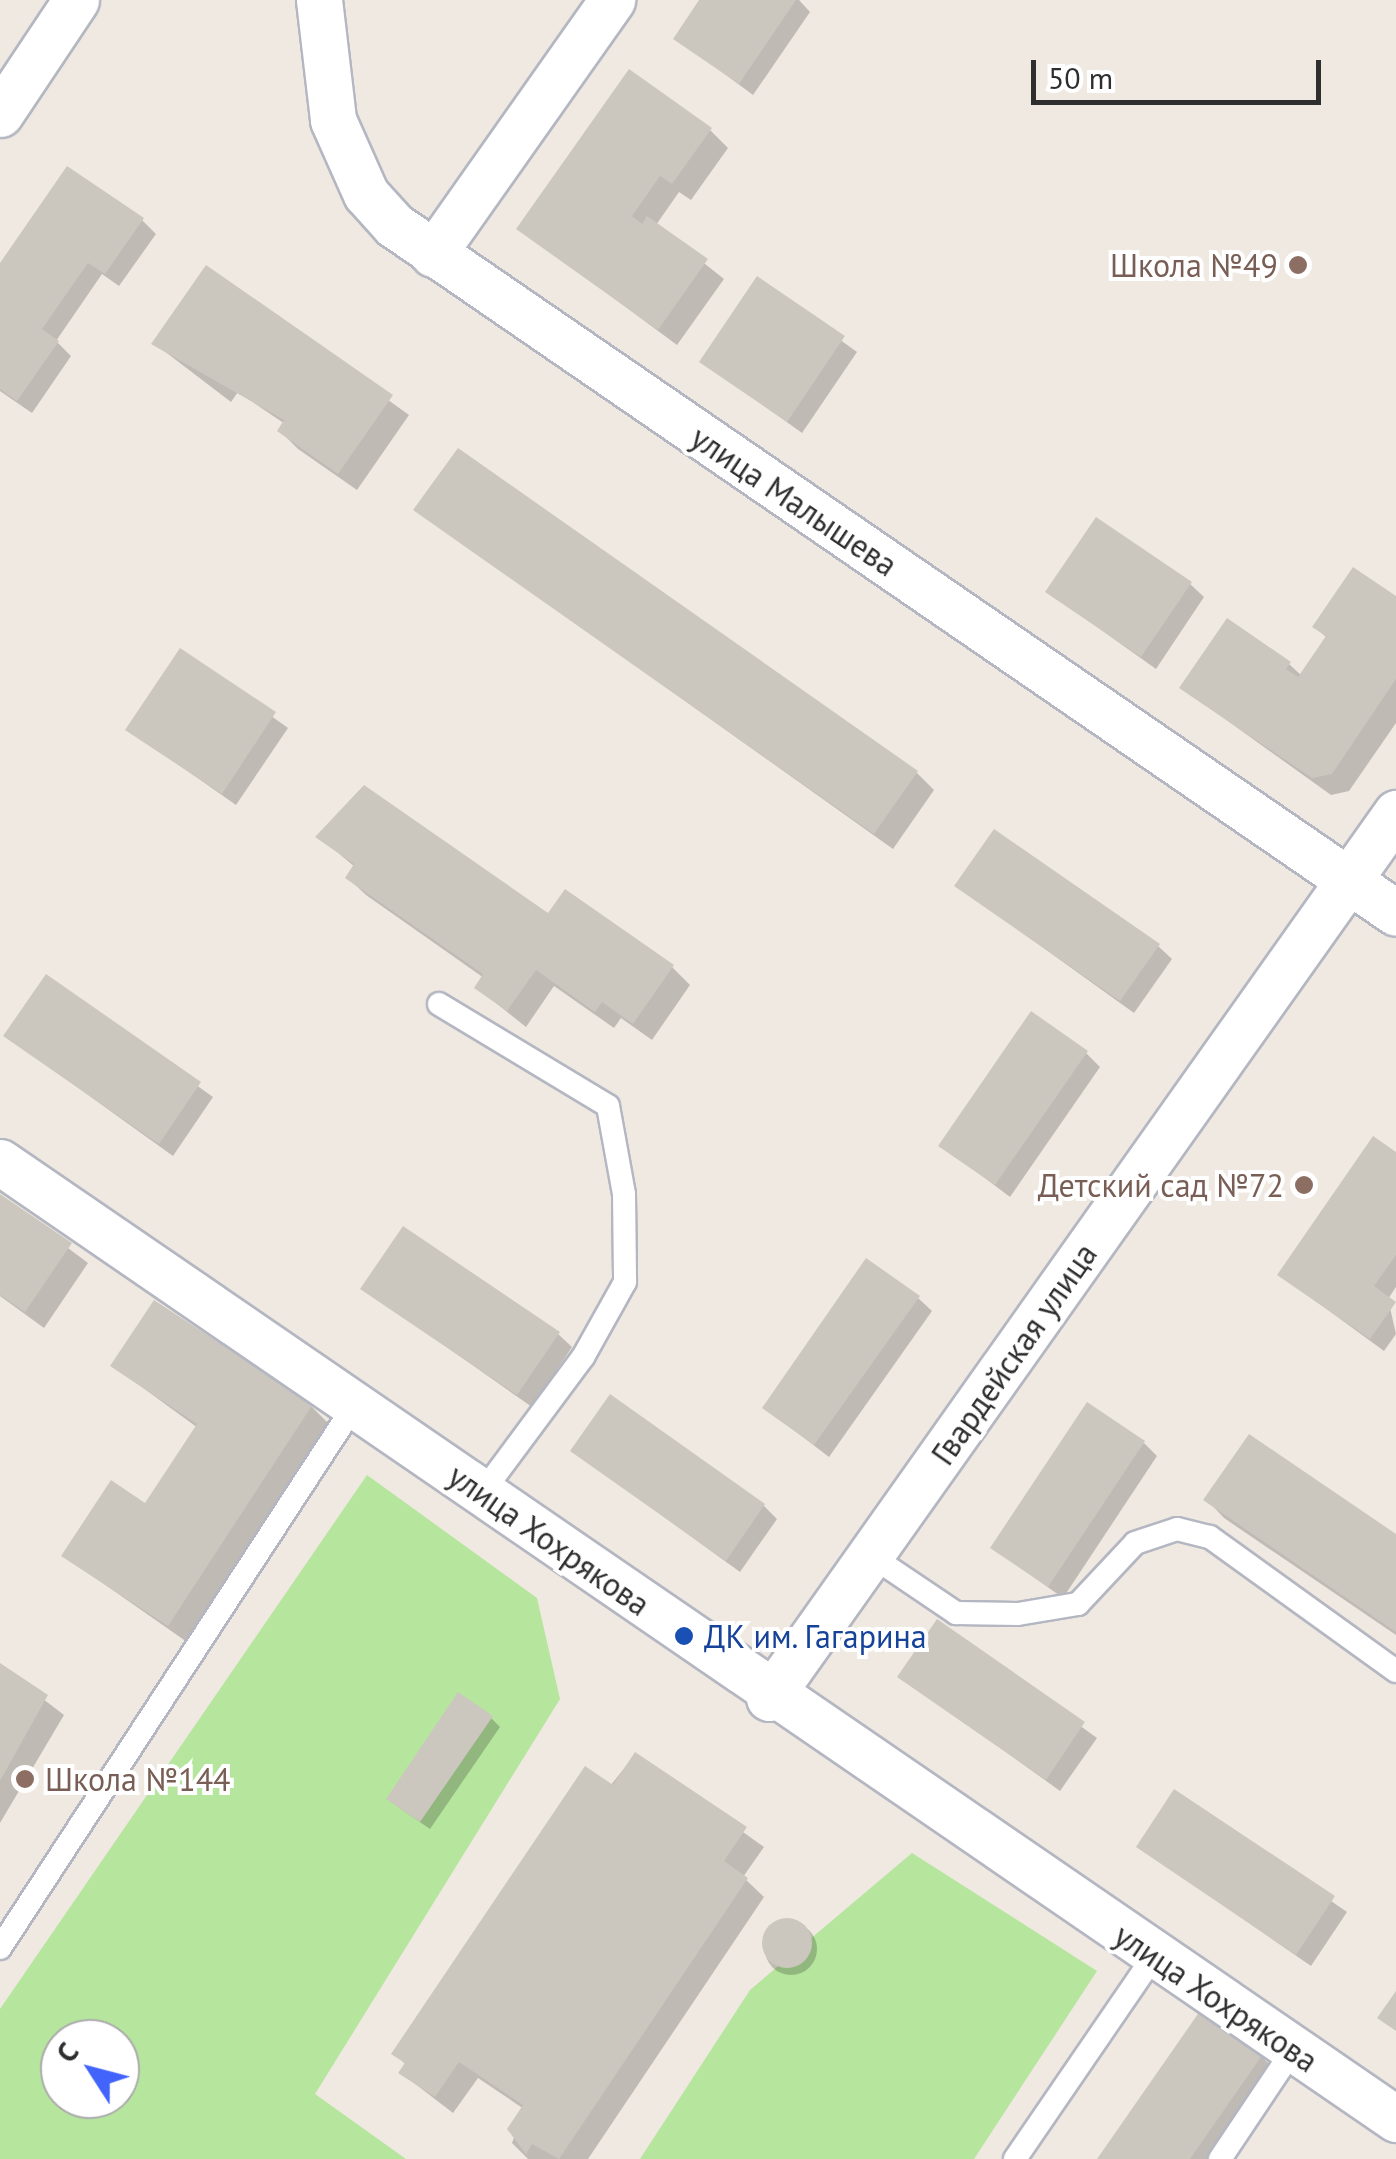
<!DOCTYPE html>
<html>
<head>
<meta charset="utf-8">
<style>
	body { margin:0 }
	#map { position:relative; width:1396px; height:2159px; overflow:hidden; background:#efe9e1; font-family:"PT Sans",sans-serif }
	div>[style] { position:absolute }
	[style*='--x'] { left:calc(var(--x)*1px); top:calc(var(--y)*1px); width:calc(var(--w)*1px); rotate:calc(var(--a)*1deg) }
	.green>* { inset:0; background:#b6e59e }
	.shadow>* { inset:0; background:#0003 }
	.round { border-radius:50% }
	.building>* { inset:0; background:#cbc7bf }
	.roads { filter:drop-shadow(2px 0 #b4b7c1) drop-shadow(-2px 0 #b4b7c1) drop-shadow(0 2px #b4b7c1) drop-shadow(0 -2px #b4b7c1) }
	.service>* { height:22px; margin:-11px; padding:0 11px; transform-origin:11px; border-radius:11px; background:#fff }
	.minor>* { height:45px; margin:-22.5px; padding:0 22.5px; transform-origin:22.5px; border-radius:22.5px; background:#fff }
	.dots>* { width:28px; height:28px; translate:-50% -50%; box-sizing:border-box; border:5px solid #fff; border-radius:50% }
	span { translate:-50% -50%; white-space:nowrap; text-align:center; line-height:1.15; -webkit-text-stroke:8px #fff; paint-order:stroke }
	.education-label { font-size:32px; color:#785e54 }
	.right { translate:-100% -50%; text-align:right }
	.left { translate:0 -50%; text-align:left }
	.street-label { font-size:32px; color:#2e2e2e }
	.transit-label { font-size:32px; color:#164399 }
	.north { position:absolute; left:40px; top:2019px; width:100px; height:100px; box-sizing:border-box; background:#fff; border:2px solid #ababab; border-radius:50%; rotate:306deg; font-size:28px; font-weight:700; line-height:40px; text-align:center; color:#2e2e2e }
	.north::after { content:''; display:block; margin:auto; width:35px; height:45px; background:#4264fb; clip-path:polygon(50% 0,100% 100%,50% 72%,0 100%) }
	.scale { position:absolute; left:1031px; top:60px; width:290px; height:45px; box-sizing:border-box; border:5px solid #2e2e2e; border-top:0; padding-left:12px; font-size:30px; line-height:35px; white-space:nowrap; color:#2e2e2e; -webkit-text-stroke:8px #fff; paint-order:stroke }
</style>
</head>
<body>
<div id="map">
	<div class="green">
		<div style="clip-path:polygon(evenodd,367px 1475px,537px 1598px,560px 1699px,315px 2094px,406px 2159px,0 2159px,0 2009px,367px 1475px,60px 2039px,120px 2039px,120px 2099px,60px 2099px,60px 2039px)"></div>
		<div style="clip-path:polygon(912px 1853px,1097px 1971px,974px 2159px,640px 2159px,750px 1990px)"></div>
	</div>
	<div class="shadow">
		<div style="clip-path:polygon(702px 0,799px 0,810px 12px,753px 95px,676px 38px)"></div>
		<div style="clip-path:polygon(710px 130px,728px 148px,691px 200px,679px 192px,656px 225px,724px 279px,677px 345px,519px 228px)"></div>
		<div style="clip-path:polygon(142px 220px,156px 234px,119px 286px,102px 274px,56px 341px,71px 356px,32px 413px,0 391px,0 267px)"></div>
		<div style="clip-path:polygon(207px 269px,409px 415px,357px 490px,298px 449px,280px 431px,285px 424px,238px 392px,231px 402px,155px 344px)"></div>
		<div style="clip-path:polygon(757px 280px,857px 352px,802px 433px,702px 361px)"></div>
		<div style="clip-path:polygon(417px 510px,917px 773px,934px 790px,893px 849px)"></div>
		<div style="clip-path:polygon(1190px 584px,1204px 597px,1156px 669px,1048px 592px)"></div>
		<div style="clip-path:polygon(1396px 599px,1396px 723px,1349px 791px,1331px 795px,1182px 688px,1289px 664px,1302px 676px,1327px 638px,1315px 627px)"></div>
		<div style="clip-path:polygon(181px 652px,288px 728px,236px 805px,129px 730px)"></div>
		<div style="clip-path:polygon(319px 837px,548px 917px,672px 967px,690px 985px,652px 1040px,621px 1018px,614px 1028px,554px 986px,526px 1027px,477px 988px,484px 978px,366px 895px,348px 878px,355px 867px)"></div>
		<div style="clip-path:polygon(957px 886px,1158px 946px,1172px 959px,1134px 1013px)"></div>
		<div style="clip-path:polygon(46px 978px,213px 1097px,173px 1156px,6px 1036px)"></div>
		<div style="clip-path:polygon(1086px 1053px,1100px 1067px,1010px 1197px,941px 1145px)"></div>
		<div style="clip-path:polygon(1396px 1155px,1396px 1287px,1388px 1299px,1396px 1334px,1384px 1351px,1280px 1275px)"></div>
		<div style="clip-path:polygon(0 1197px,88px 1263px,44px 1328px,0 1296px)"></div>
		<div style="clip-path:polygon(364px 1289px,558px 1334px,572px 1347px,532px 1407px)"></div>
		<div style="clip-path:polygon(918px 1298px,932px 1311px,829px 1457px,765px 1408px)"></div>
		<div style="clip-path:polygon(113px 1366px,311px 1406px,329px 1424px,187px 1642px,64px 1556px,146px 1506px,198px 1428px)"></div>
		<div style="clip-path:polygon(1144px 1443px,1157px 1456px,1063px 1598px,993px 1548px)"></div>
		<div style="clip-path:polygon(573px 1451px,764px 1506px,777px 1519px,740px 1572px)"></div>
		<div style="clip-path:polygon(1207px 1500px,1396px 1537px,1396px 1635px,1224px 1518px)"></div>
		<div style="clip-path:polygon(938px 1623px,1097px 1738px,1060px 1791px,901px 1676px)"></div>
		<div style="clip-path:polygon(0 1666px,64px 1715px,0 1823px)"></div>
		<div style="clip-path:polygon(491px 1718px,500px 1727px,430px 1829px,398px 1807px)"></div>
		<div style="clip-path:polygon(635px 1755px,764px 1847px,743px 1877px,764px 1897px,588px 2159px,528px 2159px,512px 2143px,524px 2109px,478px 2078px,453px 2113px,401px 2073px,406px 2065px,395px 2053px)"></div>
		<div style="clip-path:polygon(1175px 1793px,1347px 1912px,1311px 1966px,1139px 1847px)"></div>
		<div class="round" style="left:765px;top:1923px;width:52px;height:52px"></div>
		<div style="clip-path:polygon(1261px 2056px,1275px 2070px,1213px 2159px,1101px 2159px)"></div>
	</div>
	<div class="building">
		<div style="clip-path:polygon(699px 0,796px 0,739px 84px,673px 39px)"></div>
		<div style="clip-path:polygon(629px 69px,712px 128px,672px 184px,660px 176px,632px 216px,642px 224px,647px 216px,708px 259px,658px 330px,516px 229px)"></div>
		<div style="clip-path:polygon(67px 166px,144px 218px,105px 274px,88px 263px,42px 329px,59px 341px,17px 401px,0 389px,0 263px)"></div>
		<div style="clip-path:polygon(206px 265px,393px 395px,338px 474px,277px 431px,284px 420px,151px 344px)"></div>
		<div style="clip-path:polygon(757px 276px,845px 336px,787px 422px,699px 362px)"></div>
		<div style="clip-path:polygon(458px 448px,918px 771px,874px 834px,413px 510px)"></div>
		<div style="clip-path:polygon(1096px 517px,1192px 582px,1141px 657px,1045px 592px)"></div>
		<div style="clip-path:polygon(1353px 567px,1396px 596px,1396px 679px,1332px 774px,1312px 778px,1179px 688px,1227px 618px,1291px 662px,1286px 669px,1298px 677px,1326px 636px,1312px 627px)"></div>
		<div style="clip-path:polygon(180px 648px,276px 712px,222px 794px,125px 730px)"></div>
		<div style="clip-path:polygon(364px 785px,548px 913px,565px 889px,674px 965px,633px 1024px,602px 1002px,595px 1012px,536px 970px,507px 1011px,474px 988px,483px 974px,345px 878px,354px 864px,315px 837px)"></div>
		<div style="clip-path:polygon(994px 829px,1160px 944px,1120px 1001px,954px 886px)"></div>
		<div style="clip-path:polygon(46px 974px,201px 1082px,159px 1144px,3px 1036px)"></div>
		<div style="clip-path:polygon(1031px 1011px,1088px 1051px,995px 1185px,938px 1146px)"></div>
		<div style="clip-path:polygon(1373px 1136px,1396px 1152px,1396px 1255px,1374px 1286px,1396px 1302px,1370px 1339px,1277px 1275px)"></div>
		<div style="clip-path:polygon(0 1194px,72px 1243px,25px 1312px,0 1295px)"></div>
		<div style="clip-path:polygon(403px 1226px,560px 1332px,517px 1395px,360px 1289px)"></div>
		<div style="clip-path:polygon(866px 1258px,920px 1296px,814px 1445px,762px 1408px)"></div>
		<div style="clip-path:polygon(154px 1300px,313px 1404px,168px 1626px,61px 1556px,111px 1480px,145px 1503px,197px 1424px,110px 1366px)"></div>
		<div style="clip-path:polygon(610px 1394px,765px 1504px,726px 1561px,570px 1451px)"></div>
		<div style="clip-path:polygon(1087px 1402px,1145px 1441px,1048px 1587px,990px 1548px)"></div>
		<div style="clip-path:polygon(1249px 1434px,1396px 1534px,1396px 1632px,1203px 1500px)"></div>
		<div style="clip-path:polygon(937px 1619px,1085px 1722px,1046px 1780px,897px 1677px)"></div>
		<div style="clip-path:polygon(0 1663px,48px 1695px,0 1781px)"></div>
		<div style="clip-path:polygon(458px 1692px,493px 1716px,420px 1822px,386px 1799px)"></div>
		<div style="clip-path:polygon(635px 1752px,747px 1827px,724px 1861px,748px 1878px,559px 2159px,532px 2144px,526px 2154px,507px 2129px,523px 2105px,459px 2062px,435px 2097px,398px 2073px,405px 2063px,391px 2054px,585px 1766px,613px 1785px)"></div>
		<div style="clip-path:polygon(1174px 1789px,1335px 1896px,1296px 1955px,1136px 1847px)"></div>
		<div class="round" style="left:762px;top:1918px;width:50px;height:50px"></div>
		<div style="clip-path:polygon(1396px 1991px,1396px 2031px,1377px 2018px)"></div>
		<div style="clip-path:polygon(1200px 2011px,1263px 2054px,1190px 2159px,1097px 2159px)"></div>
	</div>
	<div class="roads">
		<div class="service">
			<div style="--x:439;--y:1004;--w:197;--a:31.1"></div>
			<div style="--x:608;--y:1106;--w:89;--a:79.7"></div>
			<div style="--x:624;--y:1194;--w:88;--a:89.3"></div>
			<div style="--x:625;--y:1282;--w:86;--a:119.2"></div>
			<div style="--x:583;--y:1357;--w:169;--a:126.6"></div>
			<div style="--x:870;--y:1555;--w:104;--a:34"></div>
			<div style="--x:956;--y:1613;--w:62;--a:0.9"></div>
			<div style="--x:1018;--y:1614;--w:61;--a:-9.5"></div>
			<div style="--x:1078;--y:1604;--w:83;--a:-46.9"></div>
			<div style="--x:1135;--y:1543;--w:44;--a:-18.4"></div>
			<div style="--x:1177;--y:1529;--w:34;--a:14"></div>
			<div style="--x:1210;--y:1537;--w:229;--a:35.8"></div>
			<div style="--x:0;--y:1948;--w:651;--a:-56.85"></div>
			<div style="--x:1015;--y:2159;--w:246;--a:-55.6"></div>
			<div style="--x:1220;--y:2159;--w:131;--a:-56.2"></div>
		</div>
		<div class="minor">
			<div style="--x:319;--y:0;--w:121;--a:83.3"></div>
			<div style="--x:333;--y:120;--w:81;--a:66"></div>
			<div style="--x:366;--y:194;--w:42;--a:47.9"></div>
			<div style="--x:394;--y:225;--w:1215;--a:34.47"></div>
			<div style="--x:0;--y:114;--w:137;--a:-56.3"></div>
			<div style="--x:433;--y:254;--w:311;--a:-54.8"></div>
			<div style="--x:0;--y:1162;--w:1693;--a:34.43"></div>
			<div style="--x:769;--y:1698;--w:1085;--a:-54.68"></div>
		</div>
	</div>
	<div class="dots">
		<div style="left:1298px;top:265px;background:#8d6e63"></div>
		<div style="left:1304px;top:1185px;background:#8d6e63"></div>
		<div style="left:684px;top:1636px;background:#1a4fb4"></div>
		<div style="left:25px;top:1779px;background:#8d6e63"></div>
	</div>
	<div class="education-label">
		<span class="right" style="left:1278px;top:265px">Школа №49</span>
		<span class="right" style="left:1284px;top:1185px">Детский сад №72</span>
		<span class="left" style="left:45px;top:1779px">Школа №144</span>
	</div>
	<div class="street-label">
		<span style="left:794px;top:501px;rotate:34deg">улица Малышева</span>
		<span style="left:1014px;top:1354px;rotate:-55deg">Гвардейская улица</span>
		<span style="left:549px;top:1540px;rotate:35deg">улица Хохрякова</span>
		<span style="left:1216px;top:1998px;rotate:34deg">улица Хохрякова</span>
	</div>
	<div class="transit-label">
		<span class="left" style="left:704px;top:1636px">ДК им. Гагарина</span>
	</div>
	<div class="north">С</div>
	<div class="scale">50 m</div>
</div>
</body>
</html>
